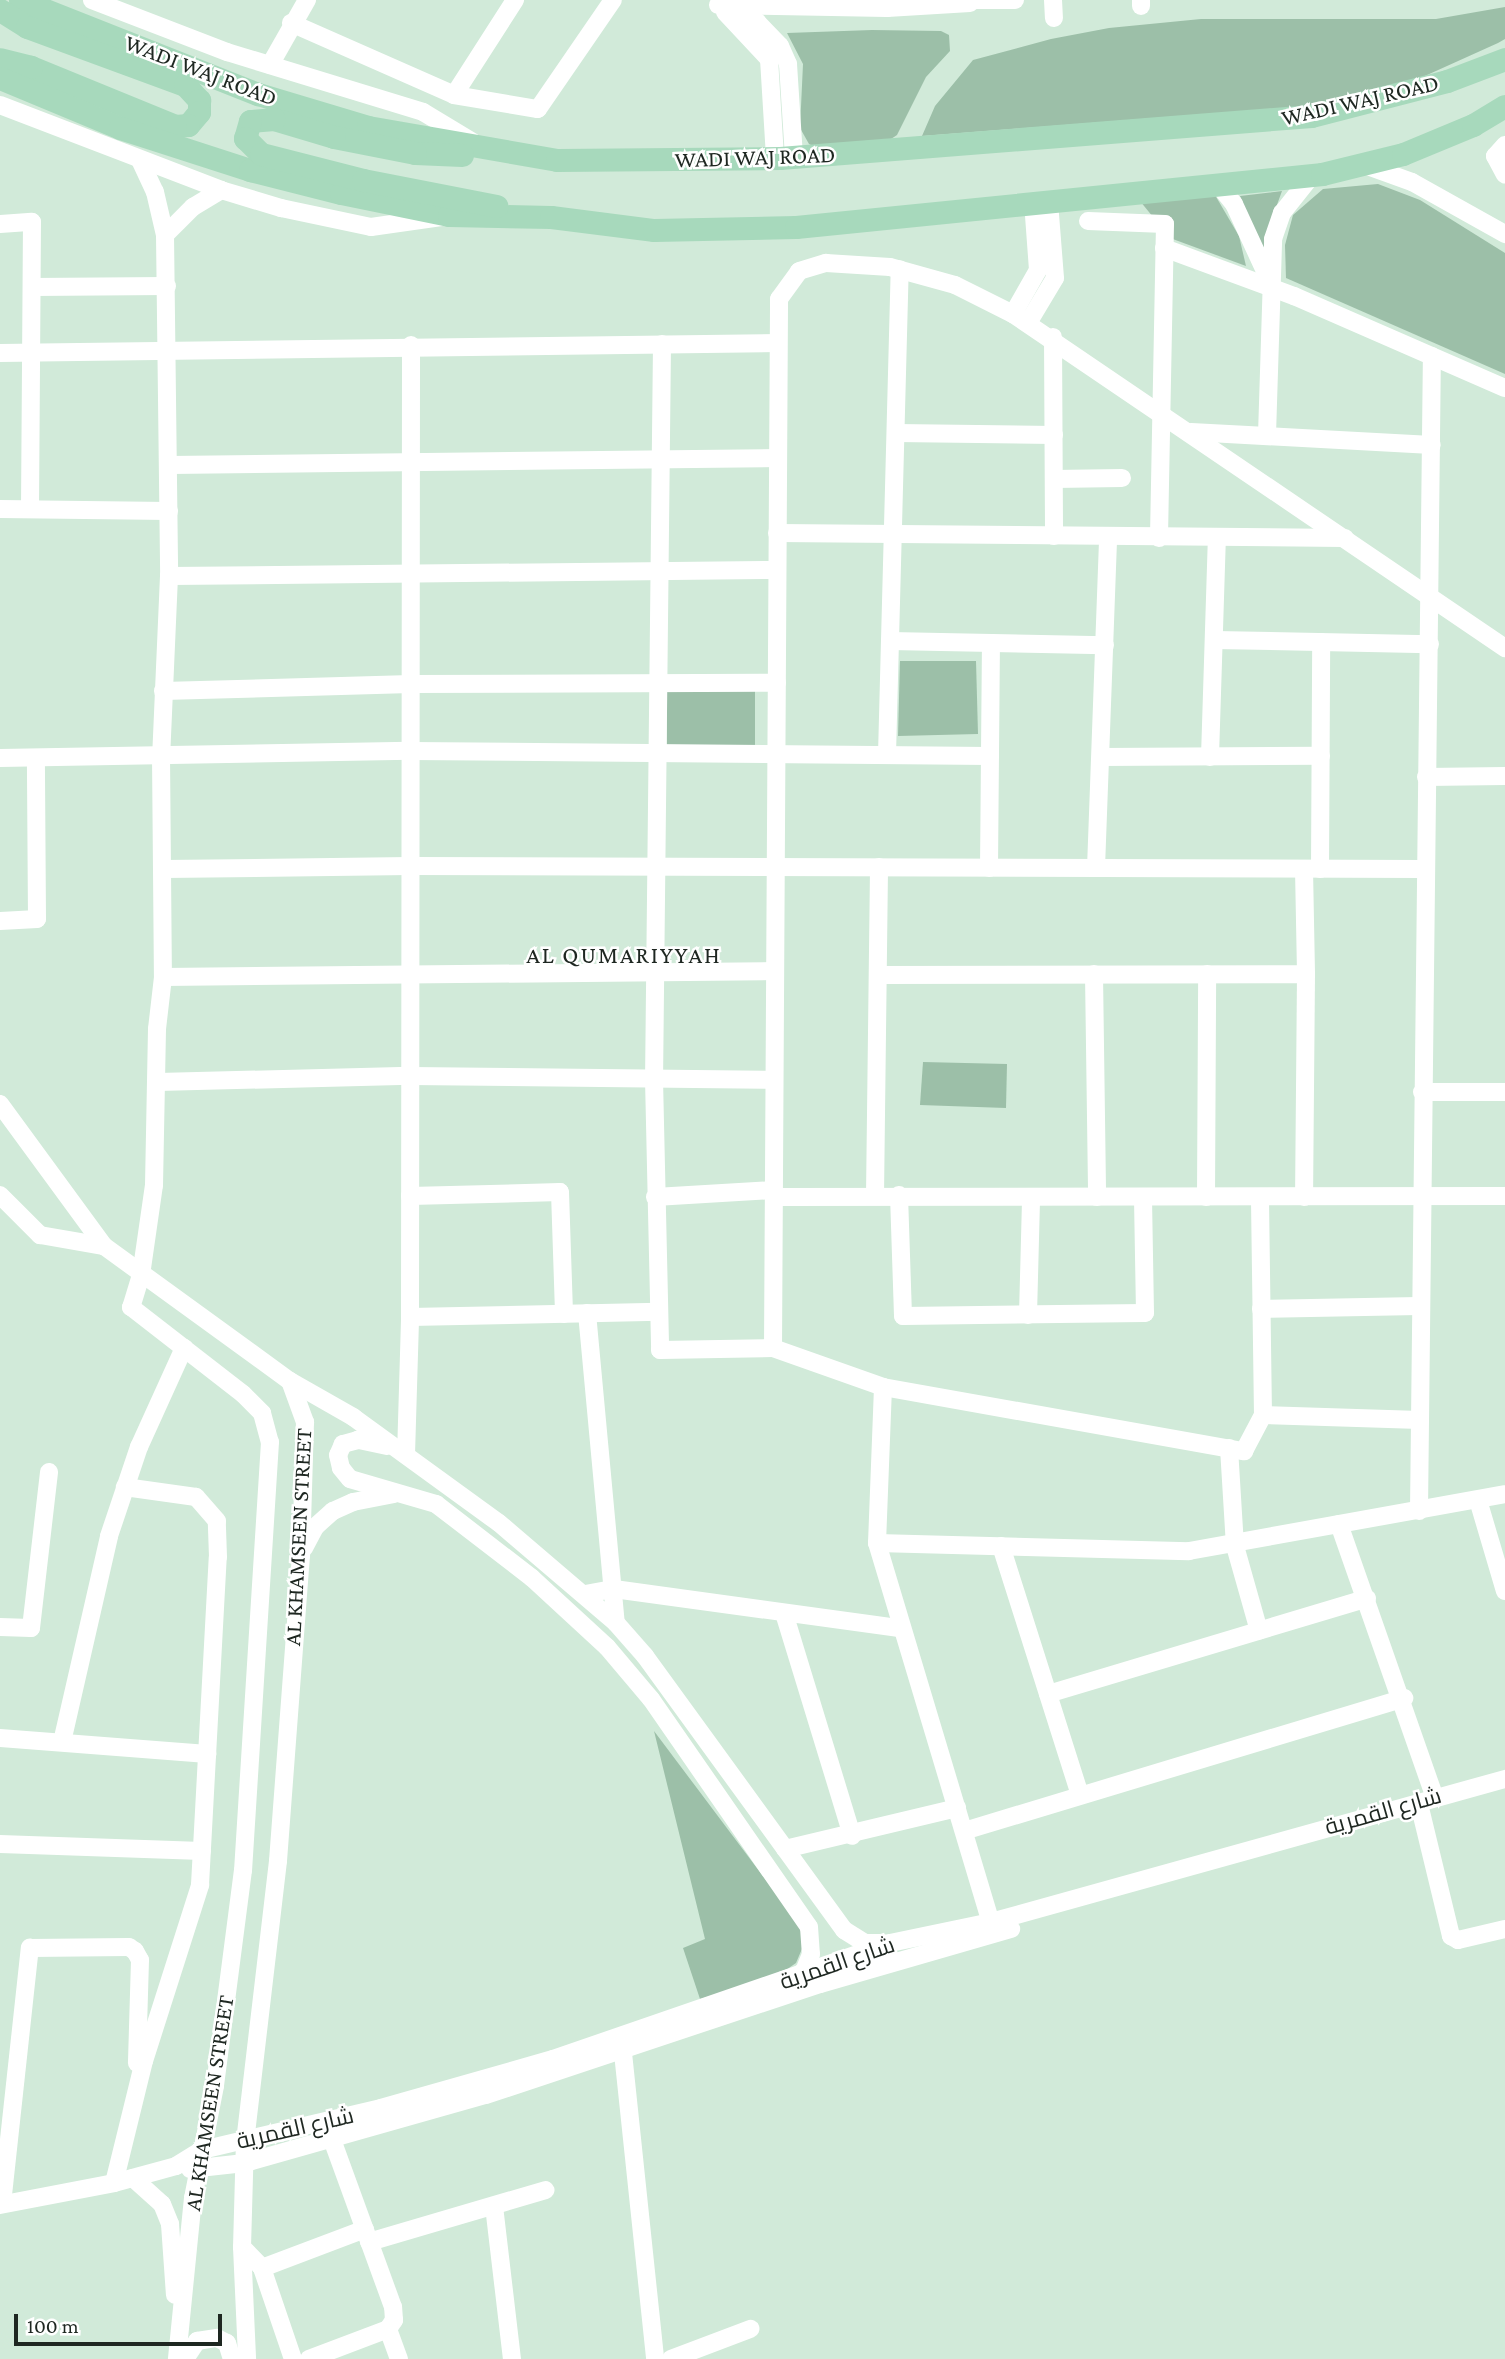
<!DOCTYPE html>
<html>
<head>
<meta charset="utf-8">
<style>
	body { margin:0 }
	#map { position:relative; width:1505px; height:2359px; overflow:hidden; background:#d1ead9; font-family:"Crimson Pro",Cairo,serif }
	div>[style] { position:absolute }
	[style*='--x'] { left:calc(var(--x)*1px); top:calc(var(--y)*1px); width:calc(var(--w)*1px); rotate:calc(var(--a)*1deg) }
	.green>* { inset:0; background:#9cbfa8 }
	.minor>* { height:18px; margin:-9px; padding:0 9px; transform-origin:9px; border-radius:9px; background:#fff }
	.major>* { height:23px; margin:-11.5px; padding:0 11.5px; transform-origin:11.5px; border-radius:11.5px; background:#a7d9bc }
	span { translate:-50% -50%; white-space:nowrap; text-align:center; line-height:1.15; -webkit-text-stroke:5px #fff; paint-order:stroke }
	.street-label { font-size:23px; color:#1e2721 }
	.neighbourhood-label { font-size:24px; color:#1e2721; letter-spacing:2px }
	.scale { position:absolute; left:14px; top:2314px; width:208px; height:32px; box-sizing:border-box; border:4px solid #1e2721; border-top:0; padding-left:9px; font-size:21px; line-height:24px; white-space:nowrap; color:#1e2721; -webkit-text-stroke:5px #fff; paint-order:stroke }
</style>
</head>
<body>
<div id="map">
	<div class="green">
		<div style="clip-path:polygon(1505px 7px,1505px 39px,1498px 43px,1416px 80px,1325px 105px,922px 136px,935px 106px,973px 60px,1051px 39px,1109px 28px,1201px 19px,1436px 19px)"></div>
		<div style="clip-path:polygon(872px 30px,941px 31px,949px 35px,950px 51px,926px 77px,897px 135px,888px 141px,817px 148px,809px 144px,800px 128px,803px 64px,787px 33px)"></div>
		<div style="clip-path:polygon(1378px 184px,1420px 200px,1505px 253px,1505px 374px,1286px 278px,1285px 245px,1293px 215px,1323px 189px)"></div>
		<div style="clip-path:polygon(1282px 191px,1270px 224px,1262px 260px,1240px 196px)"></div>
		<div style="clip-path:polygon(1215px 195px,1239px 236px,1246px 266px,1170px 238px,1140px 201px)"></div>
		<div style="clip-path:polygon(900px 661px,976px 661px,978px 734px,898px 736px)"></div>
		<div style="clip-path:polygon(755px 691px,755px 745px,667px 746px,667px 692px)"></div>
		<div style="clip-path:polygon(923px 1062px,1007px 1064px,1006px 1108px,920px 1105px)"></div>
		<div style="clip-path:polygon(654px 1731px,802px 1928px,804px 1944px,796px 1963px,773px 1979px,700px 1999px,683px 1948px,705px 1939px)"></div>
	</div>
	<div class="minor">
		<div style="--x:92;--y:0;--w:145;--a:21.1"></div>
		<div style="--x:227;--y:52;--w:205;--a:17"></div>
		<div style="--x:423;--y:112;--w:58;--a:31"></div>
		<div style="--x:970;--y:0;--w:45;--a:0"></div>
		<div style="--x:1053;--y:0;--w:18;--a:87"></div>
		<div style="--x:1141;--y:0;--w:6;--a:90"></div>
		<div style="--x:718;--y:5;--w:169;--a:1"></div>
		<div style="--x:887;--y:8;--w:83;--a:-3.4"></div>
		<div style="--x:727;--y:9;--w:33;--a:23"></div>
		<div style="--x:757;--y:22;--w:33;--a:46"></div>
		<div style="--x:780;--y:46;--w:20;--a:66"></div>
		<div style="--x:788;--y:64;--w:93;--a:86.3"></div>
		<div style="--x:725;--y:12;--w:64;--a:46.9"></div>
		<div style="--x:769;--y:59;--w:99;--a:86.5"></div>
		<div style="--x:291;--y:23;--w:178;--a:23.8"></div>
		<div style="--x:454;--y:95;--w:85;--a:9.5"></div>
		<div style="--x:538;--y:109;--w:132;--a:-55.5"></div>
		<div style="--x:270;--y:65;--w:75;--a:-60.4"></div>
		<div style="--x:454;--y:95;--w:113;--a:-57.3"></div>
		<div style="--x:0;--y:105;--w:237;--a:21"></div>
		<div style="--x:221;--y:190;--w:63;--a:16.7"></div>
		<div style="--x:281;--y:208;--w:92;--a:11.9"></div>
		<div style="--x:371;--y:227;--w:71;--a:-8.1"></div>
		<div style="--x:1505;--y:145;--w:15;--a:132"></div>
		<div style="--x:1495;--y:156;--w:21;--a:62"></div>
		<div style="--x:140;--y:160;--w:35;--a:65"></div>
		<div style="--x:155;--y:192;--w:44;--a:76.9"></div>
		<div style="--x:165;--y:235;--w:341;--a:89.3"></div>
		<div style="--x:169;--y:576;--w:180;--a:92.5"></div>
		<div style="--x:161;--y:756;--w:221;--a:89.5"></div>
		<div style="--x:163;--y:977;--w:52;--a:96.6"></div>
		<div style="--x:157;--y:1029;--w:156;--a:91.1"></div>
		<div style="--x:154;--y:1185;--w:91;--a:98.2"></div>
		<div style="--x:141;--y:1275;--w:34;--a:107"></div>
		<div style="--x:131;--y:1307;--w:142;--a:37.8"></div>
		<div style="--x:243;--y:1394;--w:27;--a:45"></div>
		<div style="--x:262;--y:1413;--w:30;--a:75"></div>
		<div style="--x:270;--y:1442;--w:429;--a:93.6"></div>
		<div style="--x:243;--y:1870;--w:218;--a:97.4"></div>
		<div style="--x:215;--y:2086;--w:114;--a:101.1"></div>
		<div style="--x:193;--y:2198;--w:162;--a:95.7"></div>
		<div style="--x:1362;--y:164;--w:53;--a:19.8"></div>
		<div style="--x:1412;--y:182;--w:107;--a:29.2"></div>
		<div style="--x:1217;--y:183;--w:27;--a:51"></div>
		<div style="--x:1234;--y:204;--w:88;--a:65.2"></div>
		<div style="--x:1088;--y:221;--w:77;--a:2.2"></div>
		<div style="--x:1165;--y:224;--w:314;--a:91.1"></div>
		<div style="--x:0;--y:224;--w:32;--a:-4"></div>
		<div style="--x:32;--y:222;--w:287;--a:90.4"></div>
		<div style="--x:165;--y:235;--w:40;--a:-45"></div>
		<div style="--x:193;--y:207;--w:33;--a:-31"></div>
		<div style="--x:1164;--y:248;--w:139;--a:20.3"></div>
		<div style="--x:1294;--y:296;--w:230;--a:23.6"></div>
		<div style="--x:32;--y:287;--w:135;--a:-0.4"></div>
		<div style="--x:1013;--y:314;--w:51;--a:-60.4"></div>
		<div style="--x:1038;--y:270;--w:68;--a:-94.2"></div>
		<div style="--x:1028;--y:323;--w:52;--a:-59"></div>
		<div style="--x:1055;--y:278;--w:77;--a:-94.5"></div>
		<div style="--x:1053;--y:337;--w:199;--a:89.7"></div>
		<div style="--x:662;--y:344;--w:735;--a:90.62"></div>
		<div style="--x:654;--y:1079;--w:271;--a:88.7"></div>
		<div style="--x:660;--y:1350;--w:113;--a:-1"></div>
		<div style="--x:773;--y:1348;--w:117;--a:19.5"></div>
		<div style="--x:883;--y:1387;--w:367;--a:10.1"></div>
		<div style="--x:1244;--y:1451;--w:41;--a:-62.2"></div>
		<div style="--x:1263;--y:1415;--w:218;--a:-90.8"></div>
		<div style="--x:0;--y:353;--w:778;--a:-0.74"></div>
		<div style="--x:1191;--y:432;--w:241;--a:3.1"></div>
		<div style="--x:896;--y:433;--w:158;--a:0.7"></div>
		<div style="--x:1267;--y:435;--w:196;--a:-88.2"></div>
		<div style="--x:1273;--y:239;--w:28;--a:-71"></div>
		<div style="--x:1282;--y:213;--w:50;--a:-51.5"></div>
		<div style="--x:170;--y:465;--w:608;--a:-0.66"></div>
		<div style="--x:1054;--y:479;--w:68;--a:-0.8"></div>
		<div style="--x:0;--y:509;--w:169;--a:0.7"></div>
		<div style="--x:777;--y:533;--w:568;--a:0.5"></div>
		<div style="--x:169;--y:576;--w:608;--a:-0.57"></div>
		<div style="--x:1214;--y:640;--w:216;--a:1.1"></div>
		<div style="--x:890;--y:641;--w:215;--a:1.1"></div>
		<div style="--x:163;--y:691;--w:248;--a:-1.6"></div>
		<div style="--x:411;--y:684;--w:366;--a:-0.2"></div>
		<div style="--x:887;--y:755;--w:486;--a:-88.5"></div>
		<div style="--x:1101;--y:757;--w:220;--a:-0.3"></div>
		<div style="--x:1210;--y:757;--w:219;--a:-88.2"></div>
		<div style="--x:0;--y:758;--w:410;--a:-1"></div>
		<div style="--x:410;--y:751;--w:580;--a:0.49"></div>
		<div style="--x:1426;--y:777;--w:79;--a:-0.7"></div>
		<div style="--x:989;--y:868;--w:225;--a:-89.5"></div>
		<div style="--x:1096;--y:868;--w:331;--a:-87.9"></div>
		<div style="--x:164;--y:869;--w:246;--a:-0.7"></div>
		<div style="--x:410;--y:866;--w:1014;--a:0.17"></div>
		<div style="--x:1304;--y:869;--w:105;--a:88.9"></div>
		<div style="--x:1320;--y:869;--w:227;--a:-89.7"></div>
		<div style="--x:0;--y:921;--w:37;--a:-3"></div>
		<div style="--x:37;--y:919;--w:161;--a:-90.4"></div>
		<div style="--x:1094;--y:974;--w:223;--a:89.2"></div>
		<div style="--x:879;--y:975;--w:427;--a:-0.1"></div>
		<div style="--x:1306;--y:974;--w:223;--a:90.5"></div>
		<div style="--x:163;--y:977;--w:612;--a:-0.56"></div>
		<div style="--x:158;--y:1082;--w:252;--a:-1.4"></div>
		<div style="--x:410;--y:1076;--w:364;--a:0.6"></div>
		<div style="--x:1422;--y:1092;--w:83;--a:0"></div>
		<div style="--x:0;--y:1104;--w:176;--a:53.8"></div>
		<div style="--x:104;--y:1246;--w:230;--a:36"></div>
		<div style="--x:290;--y:1381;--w:44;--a:69.9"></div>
		<div style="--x:305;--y:1422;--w:133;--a:91.7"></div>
		<div style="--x:301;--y:1555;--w:307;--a:94.3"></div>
		<div style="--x:278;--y:1861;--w:281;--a:96.7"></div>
		<div style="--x:245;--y:2140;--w:107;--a:91.6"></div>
		<div style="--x:242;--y:2247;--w:112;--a:87.4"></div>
		<div style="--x:0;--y:1195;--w:57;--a:45"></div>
		<div style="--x:40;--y:1235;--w:65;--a:9.8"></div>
		<div style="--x:899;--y:1195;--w:121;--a:88.1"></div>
		<div style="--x:903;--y:1316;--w:242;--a:-0.7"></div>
		<div style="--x:1145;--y:1313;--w:116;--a:-91"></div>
		<div style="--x:410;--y:1196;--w:150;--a:-1.5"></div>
		<div style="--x:560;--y:1192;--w:122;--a:88.1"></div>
		<div style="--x:875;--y:1196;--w:329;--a:-89.3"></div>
		<div style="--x:655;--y:1197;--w:119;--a:-3.4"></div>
		<div style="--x:774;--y:1197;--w:731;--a:-0.08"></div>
		<div style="--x:1206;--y:1197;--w:223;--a:-89.7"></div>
		<div style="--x:1261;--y:1309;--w:158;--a:-1.1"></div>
		<div style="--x:587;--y:1313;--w:311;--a:84.7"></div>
		<div style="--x:1028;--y:1315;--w:118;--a:-88.5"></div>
		<div style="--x:410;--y:1317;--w:249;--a:-1.2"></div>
		<div style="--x:773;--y:1348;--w:1049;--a:-89.67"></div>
		<div style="--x:779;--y:299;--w:34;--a:-54"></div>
		<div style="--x:799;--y:271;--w:28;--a:-17"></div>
		<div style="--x:826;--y:263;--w:64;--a:3.6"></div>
		<div style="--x:890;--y:267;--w:67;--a:15.5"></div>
		<div style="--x:955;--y:285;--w:65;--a:26.6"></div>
		<div style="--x:1013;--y:314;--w:595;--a:34.17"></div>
		<div style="--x:290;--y:1381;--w:73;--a:29.7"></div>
		<div style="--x:353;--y:1417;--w:180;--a:36"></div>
		<div style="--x:499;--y:1523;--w:154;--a:40.5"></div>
		<div style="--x:616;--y:1623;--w:44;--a:48.7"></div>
		<div style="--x:645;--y:1656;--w:339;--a:54"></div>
		<div style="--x:844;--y:1930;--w:25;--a:32"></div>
		<div style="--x:865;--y:1943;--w:18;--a:0"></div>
		<div style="--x:883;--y:1387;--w:156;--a:92.2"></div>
		<div style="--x:877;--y:1543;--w:396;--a:73.3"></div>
		<div style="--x:1263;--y:1415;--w:157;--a:1.8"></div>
		<div style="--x:387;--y:1446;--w:30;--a:-168"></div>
		<div style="--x:358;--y:1440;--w:16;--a:165"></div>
		<div style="--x:343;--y:1444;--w:12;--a:114"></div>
		<div style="--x:338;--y:1455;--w:13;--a:77"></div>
		<div style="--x:341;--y:1468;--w:14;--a:51"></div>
		<div style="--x:350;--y:1479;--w:90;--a:16.2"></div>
		<div style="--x:436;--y:1504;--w:121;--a:37.6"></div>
		<div style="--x:532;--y:1578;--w:102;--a:42.6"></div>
		<div style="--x:607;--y:1647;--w:68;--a:49.8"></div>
		<div style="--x:651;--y:1699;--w:277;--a:55.3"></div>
		<div style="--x:809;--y:1927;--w:27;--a:86"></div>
		<div style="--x:811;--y:1954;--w:18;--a:112"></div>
		<div style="--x:804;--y:1971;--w:12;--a:145"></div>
		<div style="--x:1229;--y:1448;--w:98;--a:86.5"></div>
		<div style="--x:1235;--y:1546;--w:88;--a:74.2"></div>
		<div style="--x:406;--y:1455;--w:138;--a:-88.3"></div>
		<div style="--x:410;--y:1317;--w:972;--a:-89.94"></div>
		<div style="--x:1478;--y:1500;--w:95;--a:73.5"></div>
		<div style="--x:1419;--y:1511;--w:1155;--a:-89.36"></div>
		<div style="--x:1339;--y:1524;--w:288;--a:70.7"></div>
		<div style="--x:877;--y:1543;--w:312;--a:1.5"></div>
		<div style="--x:1189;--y:1551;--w:321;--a:-10.2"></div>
		<div style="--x:1001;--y:1546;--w:261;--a:72.4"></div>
		<div style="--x:304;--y:1548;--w:24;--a:-62"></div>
		<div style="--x:315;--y:1527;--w:24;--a:-42"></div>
		<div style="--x:333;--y:1511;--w:22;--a:-24"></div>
		<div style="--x:353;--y:1502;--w:42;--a:-11"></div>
		<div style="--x:585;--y:1594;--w:29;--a:-10"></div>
		<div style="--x:614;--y:1589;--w:288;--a:7.8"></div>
		<div style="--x:784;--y:1613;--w:233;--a:73"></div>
		<div style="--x:0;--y:1627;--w:31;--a:2"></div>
		<div style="--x:31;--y:1628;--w:157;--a:-83.4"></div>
		<div style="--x:1048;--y:1694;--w:333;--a:-16.7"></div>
		<div style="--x:0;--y:1738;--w:208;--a:4.4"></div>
		<div style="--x:62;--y:1742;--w:211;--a:-77.1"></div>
		<div style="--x:109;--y:1536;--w:94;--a:-71.4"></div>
		<div style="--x:139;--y:1447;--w:109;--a:-65.6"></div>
		<div style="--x:1421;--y:1812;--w:128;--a:76.4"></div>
		<div style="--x:1451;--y:1936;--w:8;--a:30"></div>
		<div style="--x:1458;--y:1940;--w:48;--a:-13.2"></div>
		<div style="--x:964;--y:1831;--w:460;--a:-16.8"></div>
		<div style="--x:0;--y:1844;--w:202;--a:2"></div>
		<div style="--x:785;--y:1849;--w:177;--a:-13.4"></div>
		<div style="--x:623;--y:2053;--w:308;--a:84"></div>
		<div style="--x:190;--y:2169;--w:55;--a:-6.2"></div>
		<div style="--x:245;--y:2163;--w:250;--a:-15.8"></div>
		<div style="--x:486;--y:2095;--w:352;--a:-18.4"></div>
		<div style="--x:820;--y:1984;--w:199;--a:-16.1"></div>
		<div style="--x:133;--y:2178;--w:39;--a:42"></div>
		<div style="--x:162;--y:2204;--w:22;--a:68"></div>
		<div style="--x:170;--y:2224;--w:71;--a:86"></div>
		<div style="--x:114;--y:2183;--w:126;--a:-76.2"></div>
		<div style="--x:144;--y:2061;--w:185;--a:-72.3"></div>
		<div style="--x:200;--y:1885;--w:328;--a:-86.9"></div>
		<div style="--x:218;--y:1557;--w:36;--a:-92"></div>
		<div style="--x:217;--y:1521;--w:32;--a:-131"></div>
		<div style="--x:196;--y:1497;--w:72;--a:-172"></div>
		<div style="--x:2;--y:2204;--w:258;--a:-83.8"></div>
		<div style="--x:30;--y:1948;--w:99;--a:-0.6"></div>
		<div style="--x:129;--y:1947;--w:7;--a:34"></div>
		<div style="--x:135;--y:1951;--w:10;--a:61"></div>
		<div style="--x:140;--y:1960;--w:103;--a:91.7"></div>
		<div style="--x:0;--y:2205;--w:116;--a:-10.9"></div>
		<div style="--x:114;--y:2183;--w:64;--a:-15.3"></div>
		<div style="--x:176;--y:2166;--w:31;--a:-32"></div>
		<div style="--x:202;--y:2150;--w:184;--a:-13.2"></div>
		<div style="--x:381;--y:2108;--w:179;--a:-15.9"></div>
		<div style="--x:553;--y:2059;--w:356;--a:-19"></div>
		<div style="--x:890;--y:1943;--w:103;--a:-11.7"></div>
		<div style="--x:991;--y:1922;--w:534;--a:-15.55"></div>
		<div style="--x:494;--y:2206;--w:154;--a:83.3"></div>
		<div style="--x:369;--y:2242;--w:184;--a:-16.4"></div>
		<div style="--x:242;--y:2247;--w:29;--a:46"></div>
		<div style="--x:262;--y:2268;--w:96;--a:71.2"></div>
		<div style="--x:262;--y:2268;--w:110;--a:-20.7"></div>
		<div style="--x:388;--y:2329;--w:32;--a:70"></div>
		<div style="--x:185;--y:2359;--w:22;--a:-56"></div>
		<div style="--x:197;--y:2341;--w:20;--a:-9"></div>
		<div style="--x:217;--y:2338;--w:11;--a:27"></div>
		<div style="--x:227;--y:2343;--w:17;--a:73"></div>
		<div style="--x:309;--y:2359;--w:85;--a:-20.8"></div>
		<div style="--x:388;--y:2329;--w:11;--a:-56"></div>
		<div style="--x:394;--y:2320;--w:13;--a:-94"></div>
		<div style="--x:393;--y:2307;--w:179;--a:-110"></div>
		<div style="--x:671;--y:2359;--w:85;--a:-20.8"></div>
	</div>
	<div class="major">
		<div style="--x:20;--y:0;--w:256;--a:21.6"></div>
		<div style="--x:258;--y:94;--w:115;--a:16.7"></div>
		<div style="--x:368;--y:127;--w:192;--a:9.9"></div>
		<div style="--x:557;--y:160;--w:223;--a:-0.5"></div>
		<div style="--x:780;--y:158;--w:533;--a:-4.52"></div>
		<div style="--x:1311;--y:116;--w:140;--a:-14.4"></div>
		<div style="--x:1447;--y:81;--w:62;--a:-20.8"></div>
		<div style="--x:0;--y:10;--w:32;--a:32"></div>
		<div style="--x:27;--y:27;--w:168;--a:20.2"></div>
		<div style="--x:185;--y:85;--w:21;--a:47"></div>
		<div style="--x:199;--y:100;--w:12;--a:90"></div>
		<div style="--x:199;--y:112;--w:17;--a:130"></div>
		<div style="--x:188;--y:125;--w:13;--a:176"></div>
		<div style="--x:175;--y:126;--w:156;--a:-157.7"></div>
		<div style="--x:31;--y:67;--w:32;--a:-166"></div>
		<div style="--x:0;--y:78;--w:130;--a:22.6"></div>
		<div style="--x:120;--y:128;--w:137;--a:17.9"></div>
		<div style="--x:250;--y:170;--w:94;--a:14.2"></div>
		<div style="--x:341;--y:193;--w:110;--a:11.5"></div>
		<div style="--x:449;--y:215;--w:102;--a:1.1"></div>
		<div style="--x:551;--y:217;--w:104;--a:7.2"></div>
		<div style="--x:654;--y:230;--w:142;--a:-1.2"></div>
		<div style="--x:796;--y:227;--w:529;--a:-5.75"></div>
		<div style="--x:1322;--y:174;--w:83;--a:-13.9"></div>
		<div style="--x:1403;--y:154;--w:76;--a:-22.5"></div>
		<div style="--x:1473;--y:125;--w:37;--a:-31"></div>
		<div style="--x:462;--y:155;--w:47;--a:-177.6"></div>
		<div style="--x:415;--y:153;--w:83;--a:-168.8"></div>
		<div style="--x:334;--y:137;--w:63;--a:-163.3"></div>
		<div style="--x:274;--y:119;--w:24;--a:175"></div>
		<div style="--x:250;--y:121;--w:18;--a:106"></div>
		<div style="--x:245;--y:138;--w:23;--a:45"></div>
		<div style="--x:261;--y:154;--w:105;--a:14.3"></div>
		<div style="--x:363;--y:180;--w:136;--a:11"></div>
	</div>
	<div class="street-label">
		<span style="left:201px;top:70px;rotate:21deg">WADI WAJ ROAD</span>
		<span style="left:1360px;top:100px;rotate:-13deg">WADI WAJ ROAD</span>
		<span style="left:755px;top:157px;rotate:-2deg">WADI WAJ ROAD</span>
		<span style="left:298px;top:1537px;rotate:-87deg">AL KHAMSEEN STREET</span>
		<span style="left:1383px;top:1811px;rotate:-16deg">شارع القمرية</span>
		<span style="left:837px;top:1963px;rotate:-19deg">شارع القمرية</span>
		<span style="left:209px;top:2103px;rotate:-81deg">AL KHAMSEEN STREET</span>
		<span style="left:295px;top:2128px;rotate:-13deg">شارع القمرية</span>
	</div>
	<div class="neighbourhood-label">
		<span style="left:624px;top:955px">AL QUMARIYYAH</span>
	</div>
	<div class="scale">100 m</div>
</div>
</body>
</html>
